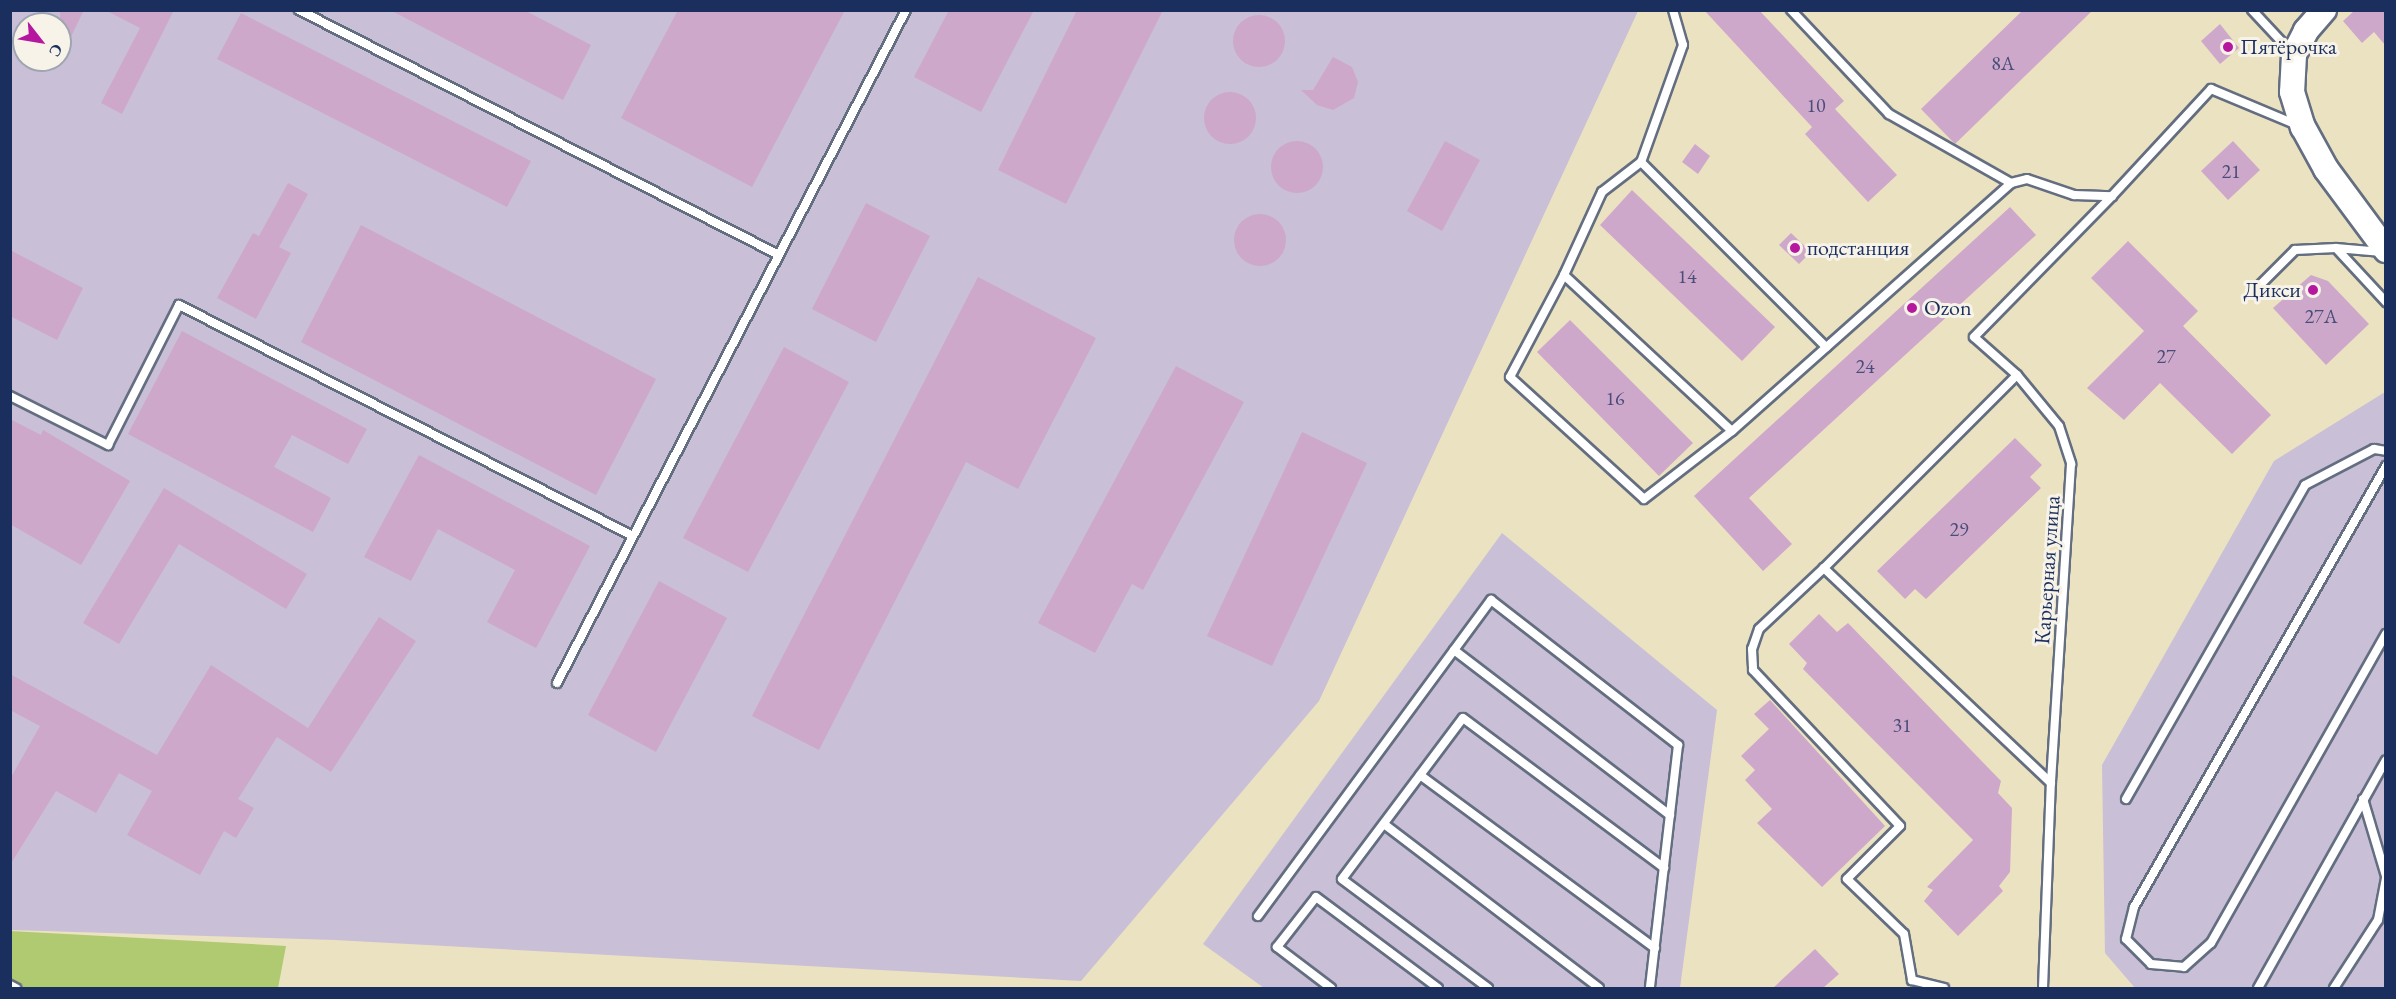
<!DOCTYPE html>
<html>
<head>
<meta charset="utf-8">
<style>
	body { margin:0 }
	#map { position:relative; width:2396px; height:999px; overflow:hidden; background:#ebe2c1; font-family:"EB Garamond",serif }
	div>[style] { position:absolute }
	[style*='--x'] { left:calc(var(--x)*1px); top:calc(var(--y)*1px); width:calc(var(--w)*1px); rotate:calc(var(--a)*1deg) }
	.industrial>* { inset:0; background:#c9bfd7 }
	.green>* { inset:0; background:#afca70 }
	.building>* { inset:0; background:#cea8ca }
	.round { border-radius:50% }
	.roads { filter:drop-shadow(2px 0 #646e81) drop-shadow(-2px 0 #646e81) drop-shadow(0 2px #646e81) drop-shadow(0 -2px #646e81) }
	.service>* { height:8px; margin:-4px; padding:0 4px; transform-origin:4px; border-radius:4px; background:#fff }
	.secondary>* { height:24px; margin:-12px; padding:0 12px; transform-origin:12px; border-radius:12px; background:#fff }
	.dots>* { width:16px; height:16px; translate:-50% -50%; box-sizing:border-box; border:3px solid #f7f3e8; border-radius:50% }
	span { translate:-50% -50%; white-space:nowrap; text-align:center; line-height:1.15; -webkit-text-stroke:6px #f7f3e8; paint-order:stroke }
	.number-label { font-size:20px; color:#484d79 }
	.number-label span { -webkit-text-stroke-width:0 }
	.poi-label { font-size:22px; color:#1b2f5e }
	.left { translate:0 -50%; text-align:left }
	.right { translate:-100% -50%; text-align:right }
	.street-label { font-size:22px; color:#1b2f5e }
	.frame { position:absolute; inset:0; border:12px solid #1b2f5e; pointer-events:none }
	.north { position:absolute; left:12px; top:12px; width:60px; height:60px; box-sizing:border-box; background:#f7f3e8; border:2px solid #9fa5b1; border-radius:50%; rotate:121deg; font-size:16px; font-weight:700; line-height:24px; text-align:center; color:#1b2f5e }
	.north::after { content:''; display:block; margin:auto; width:21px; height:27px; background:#b5179e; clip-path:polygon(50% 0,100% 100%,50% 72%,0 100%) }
</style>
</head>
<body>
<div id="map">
	<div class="industrial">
		<div style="clip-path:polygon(evenodd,11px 11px,1638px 11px,1319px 701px,1081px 981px,335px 940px,11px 930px,11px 11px,24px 24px,60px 24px,60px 60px,24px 60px,24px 24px)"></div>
		<div style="clip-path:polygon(2385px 392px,2385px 988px,2135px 988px,2105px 953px,2102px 765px,2274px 461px)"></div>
		<div style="clip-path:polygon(1502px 533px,1717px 710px,1680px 988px,1264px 988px,1203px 944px)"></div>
	</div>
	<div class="green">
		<div style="clip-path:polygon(10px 931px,286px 946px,278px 988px,11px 988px)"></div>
	</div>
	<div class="building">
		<div style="clip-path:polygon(60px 10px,84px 10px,60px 59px)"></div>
		<div style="clip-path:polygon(105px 10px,174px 10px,122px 114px,101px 103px,140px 28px)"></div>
		<div style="clip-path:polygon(390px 10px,524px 10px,591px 45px,563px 100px)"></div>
		<div style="clip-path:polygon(678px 10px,845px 10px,752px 187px,621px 118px)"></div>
		<div style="clip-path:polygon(949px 10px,1034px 10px,981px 112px,914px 77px)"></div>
		<div style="clip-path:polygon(1077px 10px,1163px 10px,1066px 204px,998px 170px)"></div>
		<div style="clip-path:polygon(1704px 10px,1759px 10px,1844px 101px,1835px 109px,1897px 175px,1868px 202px,1805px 134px,1812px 127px)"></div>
		<div style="clip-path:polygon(2023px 10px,2093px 10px,1955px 144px,1921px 109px)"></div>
		<div style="clip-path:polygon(2355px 10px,2385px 10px,2385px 45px,2374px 32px,2362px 43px,2343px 21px)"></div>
		<div style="clip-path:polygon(241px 13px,531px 161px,507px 207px,217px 59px)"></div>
		<div class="round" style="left:1233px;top:15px;width:52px;height:52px"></div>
		<div style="clip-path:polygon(2220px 24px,2239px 48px,2220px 64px,2201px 41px)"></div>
		<div style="clip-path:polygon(1333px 57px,1352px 67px,1358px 82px,1354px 98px,1333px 110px,1317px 105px,1301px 90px,1313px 90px)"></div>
		<div class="round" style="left:1204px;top:92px;width:52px;height:52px"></div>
		<div style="clip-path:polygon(1445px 141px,1480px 160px,1442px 231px,1407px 211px)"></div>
		<div style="clip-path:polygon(2233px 141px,2260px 170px,2228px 200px,2201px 171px)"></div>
		<div class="round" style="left:1271px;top:141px;width:52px;height:52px"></div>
		<div style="clip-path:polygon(1695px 144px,1710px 156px,1698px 174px,1682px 162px)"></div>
		<div style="clip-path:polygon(288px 183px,308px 194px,279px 247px,291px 253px,256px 319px,217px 298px,253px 233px,259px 236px)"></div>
		<div style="clip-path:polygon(1632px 190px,1775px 327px,1742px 361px,1600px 225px)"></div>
		<div style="clip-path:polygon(866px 203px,930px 236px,876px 342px,812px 309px)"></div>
		<div style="clip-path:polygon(2010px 207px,2036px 235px,1749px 498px,1792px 544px,1763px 571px,1694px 496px)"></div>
		<div class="round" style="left:1234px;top:214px;width:52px;height:52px"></div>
		<div style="clip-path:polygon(361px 225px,656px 379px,596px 495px,301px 342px)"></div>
		<div style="clip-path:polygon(1791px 233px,1811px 252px,1799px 264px,1779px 245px)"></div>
		<div style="clip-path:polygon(2128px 241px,2198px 311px,2183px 326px,2271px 415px,2232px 454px,2160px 383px,2124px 420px,2087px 388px,2144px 331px,2091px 278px)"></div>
		<div style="clip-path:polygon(10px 250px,83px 288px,57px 340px,10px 316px)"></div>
		<div style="clip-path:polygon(2311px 275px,2328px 281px,2369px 324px,2326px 365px,2273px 308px)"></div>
		<div style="clip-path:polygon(978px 277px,1096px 338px,1018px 489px,966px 462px,819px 750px,752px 716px)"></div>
		<div style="clip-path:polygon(1570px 320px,1693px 443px,1659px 476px,1537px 352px)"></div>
		<div style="clip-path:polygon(182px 331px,367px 429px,348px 464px,292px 435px,274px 467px,331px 498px,313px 532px,128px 434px)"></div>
		<div style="clip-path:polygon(784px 347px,849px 382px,748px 572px,683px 538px)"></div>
		<div style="clip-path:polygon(1176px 366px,1244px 402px,1143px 590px,1132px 584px,1095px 653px,1038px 623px)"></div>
		<div style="clip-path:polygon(10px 419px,41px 435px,43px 430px,130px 481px,81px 565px,10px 524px)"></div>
		<div style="clip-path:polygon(1302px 432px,1367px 463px,1272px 666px,1207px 636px)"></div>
		<div style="clip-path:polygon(2015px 438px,2042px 465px,2030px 477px,2041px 488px,1926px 599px,1915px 589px,1905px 599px,1877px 571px)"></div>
		<div style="clip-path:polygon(419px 455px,590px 546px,536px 648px,487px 622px,515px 570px,438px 529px,411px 581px,364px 557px)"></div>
		<div style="clip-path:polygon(164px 488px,307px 574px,286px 609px,179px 544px,119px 644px,83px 623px)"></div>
		<div style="clip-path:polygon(659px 581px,727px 618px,656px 752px,588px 715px)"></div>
		<div style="clip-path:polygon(1819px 614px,1837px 632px,1848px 623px,2001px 781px,1998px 793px,2012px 808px,2010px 872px,1999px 886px,2003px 891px,1958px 936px,1924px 901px,1933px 890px,1927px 887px,1973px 840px,1803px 669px,1807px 663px,1789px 644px)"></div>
		<div style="clip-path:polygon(379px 617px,416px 641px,331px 772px,277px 737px,238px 799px,254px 808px,236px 838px,224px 831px,200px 875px,127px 835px,152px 791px,119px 773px,96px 813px,56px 791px,10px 865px,10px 779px,40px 726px,10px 710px,10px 674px,157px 755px,211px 665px,308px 728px)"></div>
		<div style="clip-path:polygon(1770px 700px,1885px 826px,1822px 887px,1757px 823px,1772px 809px,1745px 780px,1755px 770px,1741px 756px,1769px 729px,1754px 714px)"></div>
		<div style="clip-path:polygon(1815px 949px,1839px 974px,1823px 988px,1773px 988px)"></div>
	</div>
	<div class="roads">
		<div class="service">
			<div style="--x:299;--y:10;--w:539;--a:27.04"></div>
			<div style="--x:1673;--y:10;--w:36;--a:74"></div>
			<div style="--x:1683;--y:45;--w:124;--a:109.7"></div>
			<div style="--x:1641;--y:162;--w:49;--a:142.4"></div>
			<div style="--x:1602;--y:192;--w:91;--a:114.6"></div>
			<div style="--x:1564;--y:275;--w:115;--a:117.9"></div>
			<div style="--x:1510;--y:377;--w:181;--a:42.3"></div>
			<div style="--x:1644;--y:499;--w:111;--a:-37.7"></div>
			<div style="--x:1732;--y:431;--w:373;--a:-41.6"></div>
			<div style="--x:2011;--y:183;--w:16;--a:-14"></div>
			<div style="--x:2027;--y:179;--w:50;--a:18.8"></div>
			<div style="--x:2074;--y:195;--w:38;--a:2"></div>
			<div style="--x:2112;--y:196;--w:146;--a:-47.2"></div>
			<div style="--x:2211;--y:89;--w:93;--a:22.7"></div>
			<div style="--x:1791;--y:10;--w:143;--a:46.7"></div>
			<div style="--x:1889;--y:114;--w:140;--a:29.5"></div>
			<div style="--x:2252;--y:10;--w:60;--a:47"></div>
			<div style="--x:1641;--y:162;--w:262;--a:45"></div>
			<div style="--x:2336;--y:248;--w:74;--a:47.2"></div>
			<div style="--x:1564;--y:275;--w:229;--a:42.9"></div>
			<div style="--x:2256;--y:289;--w:55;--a:-45"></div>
			<div style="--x:2295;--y:250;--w:41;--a:-2.8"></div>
			<div style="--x:2336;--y:248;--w:46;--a:5"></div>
			<div style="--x:2017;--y:375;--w:66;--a:50.5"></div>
			<div style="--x:2059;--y:426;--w:40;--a:72"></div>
			<div style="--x:2071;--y:464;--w:320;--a:93.6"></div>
			<div style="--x:10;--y:396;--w:110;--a:26.6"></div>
			<div style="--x:108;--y:445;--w:157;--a:-63.1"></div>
			<div style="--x:179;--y:305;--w:509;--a:26.97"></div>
			<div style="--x:2386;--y:466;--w:508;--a:119.74"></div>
			<div style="--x:2134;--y:907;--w:33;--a:104"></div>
			<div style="--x:2126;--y:939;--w:35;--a:45"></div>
			<div style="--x:2151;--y:964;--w:33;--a:5"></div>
			<div style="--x:2184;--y:967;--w:36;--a:-42"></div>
			<div style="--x:2211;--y:943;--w:355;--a:-60.5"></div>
			<div style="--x:1824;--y:568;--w:89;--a:136.8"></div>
			<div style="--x:1759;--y:629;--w:21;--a:109"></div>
			<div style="--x:1752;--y:649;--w:21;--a:87"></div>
			<div style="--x:1753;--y:670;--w:214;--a:46.7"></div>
			<div style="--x:1900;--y:826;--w:75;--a:135"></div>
			<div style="--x:1847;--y:879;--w:79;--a:44"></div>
			<div style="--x:1904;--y:934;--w:47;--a:80.1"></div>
			<div style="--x:1912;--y:980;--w:33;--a:14"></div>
			<div style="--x:1454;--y:650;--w:272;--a:37.4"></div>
			<div style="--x:557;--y:683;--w:758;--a:-62.59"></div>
			<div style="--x:1420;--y:775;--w:292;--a:36.4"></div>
			<div style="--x:2126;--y:799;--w:361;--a:-60.3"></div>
			<div style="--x:2305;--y:485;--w:78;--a:-27.6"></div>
			<div style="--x:2374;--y:449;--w:12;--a:9"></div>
			<div style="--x:2363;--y:799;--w:80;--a:73.4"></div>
			<div style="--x:1384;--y:824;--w:270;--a:37.3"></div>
			<div style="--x:1258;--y:916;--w:393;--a:-53.6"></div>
			<div style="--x:1491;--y:600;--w:237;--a:37.8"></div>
			<div style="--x:1678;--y:745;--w:245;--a:96.6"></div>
			<div style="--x:10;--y:985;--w:7;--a:27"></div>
			<div style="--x:1331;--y:988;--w:68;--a:-142.8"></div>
			<div style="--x:1277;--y:947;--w:63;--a:-52"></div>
			<div style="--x:1316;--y:897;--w:152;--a:36.7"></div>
			<div style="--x:1488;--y:988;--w:182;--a:-143.3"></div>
			<div style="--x:1342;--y:879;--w:201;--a:-53.1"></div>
			<div style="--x:1463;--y:718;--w:251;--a:36.7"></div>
			<div style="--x:2043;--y:988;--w:205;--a:-87.8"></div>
			<div style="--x:2051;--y:783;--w:313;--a:-136.6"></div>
			<div style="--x:1824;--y:568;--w:273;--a:-45"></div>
			<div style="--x:2017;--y:375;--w:57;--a:-138.5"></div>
			<div style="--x:1974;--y:337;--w:197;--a:-45.6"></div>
			<div style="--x:2258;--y:988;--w:261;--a:-60.7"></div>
			<div style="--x:2334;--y:988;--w:81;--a:-57.1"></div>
			<div style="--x:2378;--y:920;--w:43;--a:-79.2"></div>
		</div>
		<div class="secondary">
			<div style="--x:2324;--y:10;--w:28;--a:131"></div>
			<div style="--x:2306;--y:31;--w:27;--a:117"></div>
			<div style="--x:2294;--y:55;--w:37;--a:93"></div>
			<div style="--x:2292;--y:92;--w:37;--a:73"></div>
			<div style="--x:2303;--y:127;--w:48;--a:61.3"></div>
			<div style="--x:2326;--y:169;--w:101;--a:53.5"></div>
		</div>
	</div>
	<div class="dots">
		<div style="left:2228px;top:47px;background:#b5179e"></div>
		<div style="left:1795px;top:248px;background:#b5179e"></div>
		<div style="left:2313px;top:290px;background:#b5179e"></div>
		<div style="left:1912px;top:308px;background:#b5179e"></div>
	</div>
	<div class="number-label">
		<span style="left:2003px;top:63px">8А</span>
		<span style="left:1816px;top:105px">10</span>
		<span style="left:2231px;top:171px">21</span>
		<span style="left:1687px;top:276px">14</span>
		<span style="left:2321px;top:316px">27А</span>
		<span style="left:2166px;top:356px">27</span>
		<span style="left:1865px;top:366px">24</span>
		<span style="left:1615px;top:398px">16</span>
		<span style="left:1959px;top:529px">29</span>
		<span style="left:1902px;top:725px">31</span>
	</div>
	<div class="poi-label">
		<span class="left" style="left:2240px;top:47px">Пятёрочка</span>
		<span class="left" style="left:1807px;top:248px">подстанция</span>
		<span class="right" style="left:2301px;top:290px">Дикси</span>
		<span class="left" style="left:1924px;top:308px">Ozon</span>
	</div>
	<div class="street-label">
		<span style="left:2047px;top:570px;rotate:-86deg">Карьерная улица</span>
	</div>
	<div class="frame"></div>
	<div class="north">С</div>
</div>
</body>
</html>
